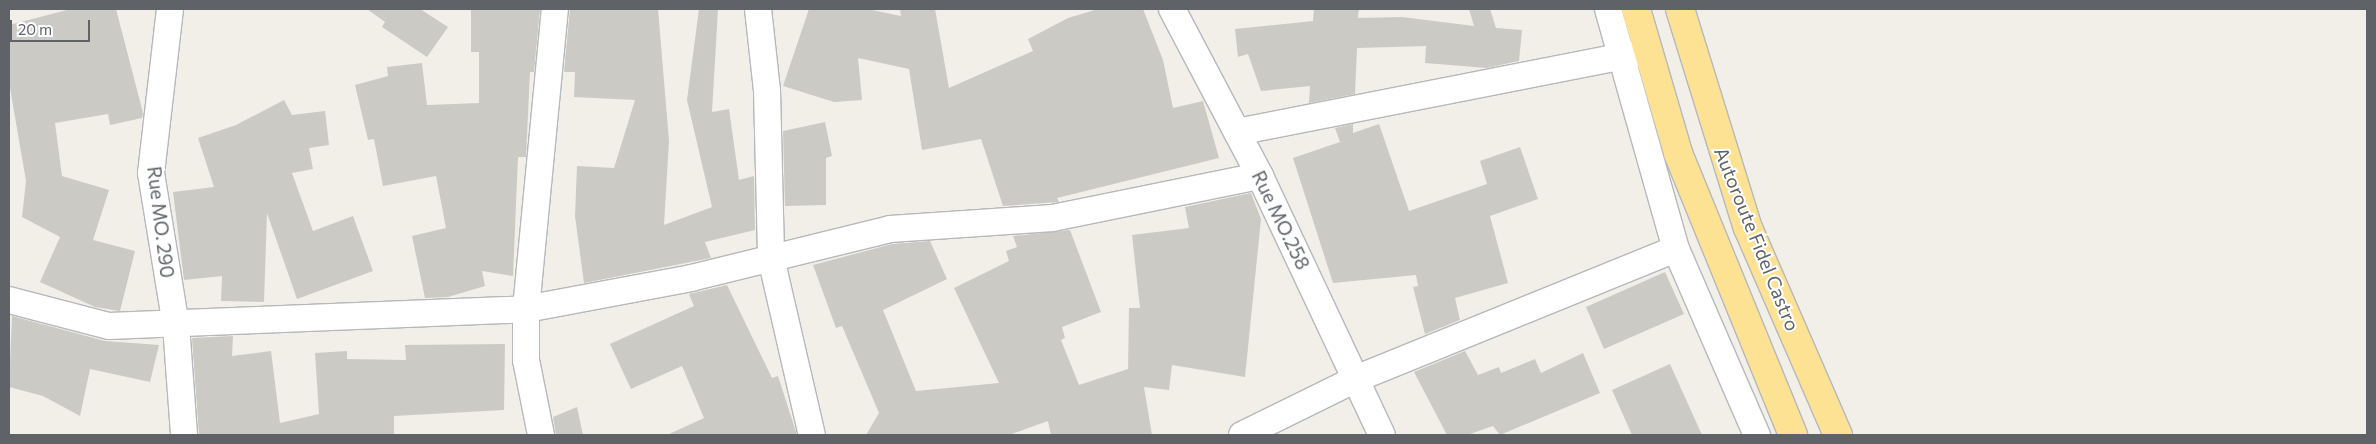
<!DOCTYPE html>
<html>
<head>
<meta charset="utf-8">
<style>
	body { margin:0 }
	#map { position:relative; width:2376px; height:444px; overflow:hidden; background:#f1efe8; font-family:Commissioner,sans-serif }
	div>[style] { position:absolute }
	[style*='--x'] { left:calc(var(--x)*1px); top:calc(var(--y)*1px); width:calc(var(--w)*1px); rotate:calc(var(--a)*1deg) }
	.building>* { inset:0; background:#cccac5 }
	.roads { filter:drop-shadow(1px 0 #b5b8bc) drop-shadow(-1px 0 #b5b8bc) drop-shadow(0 1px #b5b8bc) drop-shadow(0 -1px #b5b8bc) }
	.street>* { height:26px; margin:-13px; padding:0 13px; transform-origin:13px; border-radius:13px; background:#fff }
	.highway>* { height:28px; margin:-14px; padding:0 14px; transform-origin:14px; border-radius:14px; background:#fde293 }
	span { translate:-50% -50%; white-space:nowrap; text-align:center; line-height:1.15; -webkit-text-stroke:4px #fff; paint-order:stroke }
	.street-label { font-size:19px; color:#5f6368 }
	.frame { position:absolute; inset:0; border:10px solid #5f6368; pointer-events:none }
	.scale { position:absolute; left:10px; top:20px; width:80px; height:22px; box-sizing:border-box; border:2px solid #5f6368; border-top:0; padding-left:6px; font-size:15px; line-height:18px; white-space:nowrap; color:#5f6368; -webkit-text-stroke:4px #fff; paint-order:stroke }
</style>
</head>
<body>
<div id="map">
	<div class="building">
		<div style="clip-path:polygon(71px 9px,116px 9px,143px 113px,142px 118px,110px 125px,108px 114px,55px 123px,62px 176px,109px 190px,93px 240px,135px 251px,120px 311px,95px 307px,40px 282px,60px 237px,22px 217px,26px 181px,9px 82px,9px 25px)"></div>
		<div style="clip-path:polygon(367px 9px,420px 9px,448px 27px,427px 57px,382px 27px,385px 22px)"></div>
		<div style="clip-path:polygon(471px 9px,540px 9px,534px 72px,530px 72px,526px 157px,518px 157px,513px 276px,482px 271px,485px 286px,448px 297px,425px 298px,412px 236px,446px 228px,436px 176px,383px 186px,374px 139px,368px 140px,355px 85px,388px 76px,387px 67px,422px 63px,427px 105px,479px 103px,479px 52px,471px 52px)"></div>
		<div style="clip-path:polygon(570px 9px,658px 9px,669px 141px,664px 225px,712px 207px,687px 100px,699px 9px,718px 9px,712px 112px,729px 109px,739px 180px,754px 176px,755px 230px,705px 242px,711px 258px,584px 283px,575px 216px,577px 166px,614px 168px,635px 100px,574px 97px,575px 72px,564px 72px)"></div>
		<div style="clip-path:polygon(809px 9px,867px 9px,901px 16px,900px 9px,935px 9px,949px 88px,1033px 51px,1028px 39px,1068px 18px,1098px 9px,1143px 9px,1163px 60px,1173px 108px,1203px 101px,1219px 158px,1057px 198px,1059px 202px,1003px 206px,981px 139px,922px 150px,909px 69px,858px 58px,862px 100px,834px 102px,783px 86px)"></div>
		<div style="clip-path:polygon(1314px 9px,1359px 9px,1358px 18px,1402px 17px,1474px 26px,1469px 9px,1490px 9px,1496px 28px,1522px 30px,1519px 61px,1487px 68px,1425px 63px,1426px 46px,1357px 48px,1355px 94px,1309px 103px,1310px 86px,1261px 91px,1248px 54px,1238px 57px,1235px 29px,1313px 21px)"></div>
		<div style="clip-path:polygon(284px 100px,292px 115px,325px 111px,329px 145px,309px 148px,313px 169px,292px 173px,313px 231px,353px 216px,373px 271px,297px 299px,267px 213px,264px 302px,221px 301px,222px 276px,184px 280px,173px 192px,214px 187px,198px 138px,236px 125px)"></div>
		<div style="clip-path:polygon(825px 122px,832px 156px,826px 158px,826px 205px,785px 206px,783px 131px)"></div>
		<div style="clip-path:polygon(1353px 124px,1353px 133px,1379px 124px,1409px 211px,1487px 184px,1480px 161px,1520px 147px,1538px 199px,1490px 216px,1508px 283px,1455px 298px,1460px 320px,1425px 334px,1413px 287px,1418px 286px,1416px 275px,1333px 283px,1293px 158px,1340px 142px,1335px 128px)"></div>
		<div style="clip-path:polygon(1251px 193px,1261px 219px,1245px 377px,1172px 365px,1169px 390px,1144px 387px,1152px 435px,1051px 435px,1048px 421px,1009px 435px,866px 435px,879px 413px,842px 326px,836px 328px,813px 265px,892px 244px,930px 241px,947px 279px,883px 310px,916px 391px,999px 383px,954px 288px,1009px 261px,1006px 251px,1017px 247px,1013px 236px,1070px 230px,1101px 312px,1062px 327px,1065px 338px,1061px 340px,1079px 385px,1128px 369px,1129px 308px,1140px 308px,1132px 235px,1189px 228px,1185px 207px)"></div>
		<div style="clip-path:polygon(1665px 272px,1684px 314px,1604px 349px,1586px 307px)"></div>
		<div style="clip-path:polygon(727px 285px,772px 378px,778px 376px,797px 435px,667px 435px,704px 418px,682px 366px,631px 389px,610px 344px,694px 306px,689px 294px)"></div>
		<div style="clip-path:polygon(12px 316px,105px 341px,159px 345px,150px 382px,90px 369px,80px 416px,43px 396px,9px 387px)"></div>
		<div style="clip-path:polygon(233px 336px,232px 356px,271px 351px,280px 423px,319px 414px,315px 353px,347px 351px,347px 359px,406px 360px,405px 345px,505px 344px,504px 410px,394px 416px,394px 435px,199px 435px,192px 338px)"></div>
		<div style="clip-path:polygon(1465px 351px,1478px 375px,1499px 367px,1501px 373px,1535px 359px,1541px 373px,1583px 353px,1600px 393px,1500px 435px,1493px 426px,1467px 435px,1447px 435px,1414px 372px)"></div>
		<div style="clip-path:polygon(1670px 364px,1702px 435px,1632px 435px,1612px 390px)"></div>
		<div style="clip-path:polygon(577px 407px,583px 435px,556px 435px,553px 417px)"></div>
	</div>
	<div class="roads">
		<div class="street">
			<div style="--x:170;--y:9;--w:165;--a:96.6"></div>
			<div style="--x:151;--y:173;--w:154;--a:80.7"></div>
			<div style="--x:176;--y:325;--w:110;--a:85.8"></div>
			<div style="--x:758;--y:9;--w:81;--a:83.7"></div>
			<div style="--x:767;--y:90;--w:168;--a:88.6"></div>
			<div style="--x:771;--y:258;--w:182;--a:77"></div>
			<div style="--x:1172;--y:9;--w:189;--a:62.2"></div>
			<div style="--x:1260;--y:176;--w:286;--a:64.8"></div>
			<div style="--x:1608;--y:9;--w:249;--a:74.2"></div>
			<div style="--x:1676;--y:249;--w:203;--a:66.5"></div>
			<div style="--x:1237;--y:132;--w:406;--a:-11.1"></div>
			<div style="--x:9;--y:300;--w:103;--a:14.6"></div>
			<div style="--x:109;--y:326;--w:417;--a:-2.3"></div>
			<div style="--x:526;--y:309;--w:168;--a:-10.6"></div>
			<div style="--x:691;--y:278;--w:205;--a:-13.8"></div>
			<div style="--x:890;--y:229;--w:163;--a:-3.9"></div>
			<div style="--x:1053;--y:218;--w:211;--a:-11.5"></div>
			<div style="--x:541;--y:435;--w:76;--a:-101.3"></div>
			<div style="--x:526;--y:360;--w:51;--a:-90"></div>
			<div style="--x:526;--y:309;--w:301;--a:-84.5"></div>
			<div style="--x:1242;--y:435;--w:129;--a:-26.2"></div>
			<div style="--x:1358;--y:378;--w:343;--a:-22.1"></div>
		</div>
		<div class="highway">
			<div style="--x:1636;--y:9;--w:150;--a:73.7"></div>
			<div style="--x:1678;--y:153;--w:305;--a:67.8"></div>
			<div style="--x:1680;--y:9;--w:229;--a:72.8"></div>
			<div style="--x:1748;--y:228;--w:226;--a:66.5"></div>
		</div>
	</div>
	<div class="street-label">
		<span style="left:1281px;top:220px;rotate:64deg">Rue MO.258</span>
		<span style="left:161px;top:222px;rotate:83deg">Rue MO. 290</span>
		<span style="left:1757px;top:239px;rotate:68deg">Autoroute Fidel Castro</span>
	</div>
	<div class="frame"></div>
	<div class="scale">20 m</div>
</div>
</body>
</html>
